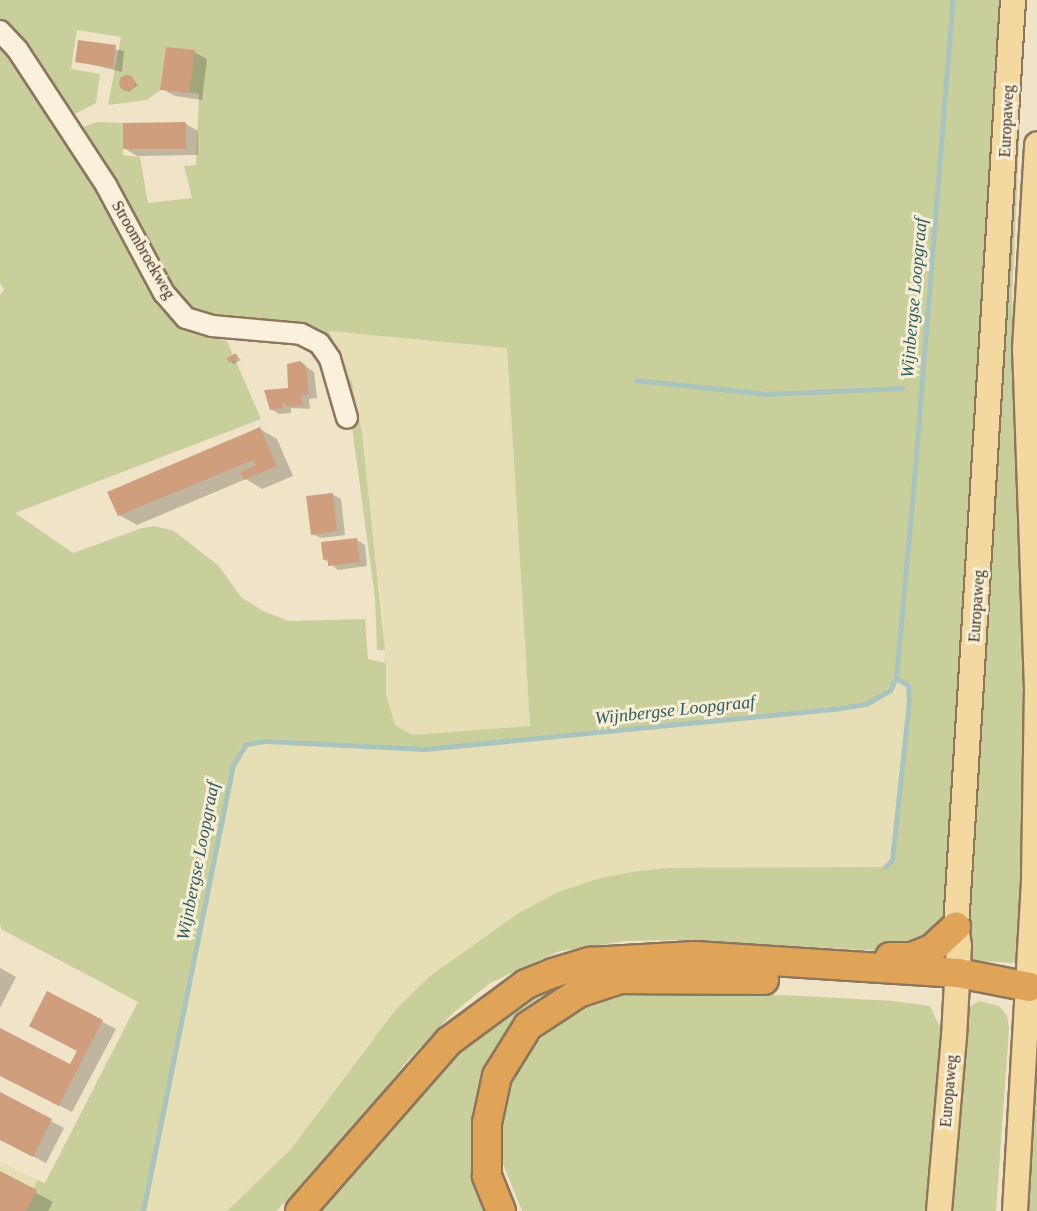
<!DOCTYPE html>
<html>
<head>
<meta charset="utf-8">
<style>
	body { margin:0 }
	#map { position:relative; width:1037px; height:1211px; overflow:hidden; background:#f0e4c8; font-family:"Times New Roman",serif }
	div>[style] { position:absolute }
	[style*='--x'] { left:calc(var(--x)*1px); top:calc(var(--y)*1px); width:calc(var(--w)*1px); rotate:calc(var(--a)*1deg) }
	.farmland>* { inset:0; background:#e6deb5 }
	.green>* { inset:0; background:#c9cf9b }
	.shadow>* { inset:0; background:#0003 }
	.stream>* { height:5px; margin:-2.5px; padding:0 2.5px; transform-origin:2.5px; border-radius:2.5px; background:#a9c4bc }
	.building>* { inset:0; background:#cf9f7d }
	.round { border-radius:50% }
	.roads { filter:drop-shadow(2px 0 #8d765c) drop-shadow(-2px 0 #8d765c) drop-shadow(0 2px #8d765c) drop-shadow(0 -2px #8d765c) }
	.minor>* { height:20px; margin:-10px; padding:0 10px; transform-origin:10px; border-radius:10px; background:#faf1dc }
	.major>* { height:24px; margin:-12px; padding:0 12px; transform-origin:12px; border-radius:12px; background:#f3d9a0 }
	.highway>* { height:28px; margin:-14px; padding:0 14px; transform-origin:14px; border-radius:14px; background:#e0a458 }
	span { translate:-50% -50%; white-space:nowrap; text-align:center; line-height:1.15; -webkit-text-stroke:6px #f7eed8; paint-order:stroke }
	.street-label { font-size:16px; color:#3d2e20 }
	.water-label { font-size:18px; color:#2f5d5a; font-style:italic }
</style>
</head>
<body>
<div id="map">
	<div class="farmland">
		<div style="clip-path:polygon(329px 331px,507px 348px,530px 727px,412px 735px,395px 726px,386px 694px,383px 621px,362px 432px,352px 384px)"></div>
		<div style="clip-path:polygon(896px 678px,908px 685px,909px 700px,892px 860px,885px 867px,670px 868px,638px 871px,517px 914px,430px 976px,367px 1046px,290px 1150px,227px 1211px,143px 1211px,233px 765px,246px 744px,266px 741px,424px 749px,840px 708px)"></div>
		<div style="clip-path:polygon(0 1161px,37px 1180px,26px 1211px,0 1211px)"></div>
	</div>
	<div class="green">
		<div style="clip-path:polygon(0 0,1003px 0,948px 903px,943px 923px,930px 939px,888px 951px,675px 940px,626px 941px,560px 951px,490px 983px,453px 1013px,408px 1060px,331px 1156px,276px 1211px,227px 1211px,290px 1150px,396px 1009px,430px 976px,517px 914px,558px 892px,601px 878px,638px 871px,670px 868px,885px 867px,892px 860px,909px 700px,908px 685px,896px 678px,880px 698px,840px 708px,424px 749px,253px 741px,240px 749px,233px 765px,143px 1211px,26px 1211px,37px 1180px,45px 1183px,138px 1002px,1px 929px,0 922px,0 295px,4px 289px,0 283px,0 41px,33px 82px,185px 327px,227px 341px,261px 419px,15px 513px,73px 553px,142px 528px,155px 526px,174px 531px,219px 566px,241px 597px,263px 611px,289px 621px,365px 619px,368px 659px,386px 663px,386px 694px,395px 725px,412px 735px,530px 726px,507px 348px,329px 331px,352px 383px,362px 432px,385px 650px,377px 650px,375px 598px,348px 397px,324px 347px,186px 314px,80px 128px,97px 122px,123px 123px,123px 155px,140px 157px,148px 203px,192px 198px,184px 166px,196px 165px,199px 94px,162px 89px,147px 100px,108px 105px,121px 37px,77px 30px,71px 69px,100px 74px,96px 103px,69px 117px,0 24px)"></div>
		<div style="clip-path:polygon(1015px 119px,1020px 120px,1012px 300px,1024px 507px,1027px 768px,1020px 938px,1016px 963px,964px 960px,992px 488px,1004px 359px)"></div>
		<div style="clip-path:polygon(589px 971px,550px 993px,523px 1018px,496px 1059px,495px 1211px,309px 1211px,500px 1008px)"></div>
		<div style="clip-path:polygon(651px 988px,894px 1001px,930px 1006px,946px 1040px,927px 1211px,522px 1211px,503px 1164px,501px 1133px,510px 1083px,528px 1051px,575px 1006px,611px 992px)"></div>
		<div style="clip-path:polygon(979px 1001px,999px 1006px,1007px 1016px,1009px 1029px,996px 1211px,954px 1211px,954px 1125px,962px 1012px)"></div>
		<div style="clip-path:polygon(1037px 1013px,1037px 1211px,1025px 1211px)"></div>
	</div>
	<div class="shadow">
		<div style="clip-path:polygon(79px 42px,124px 51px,122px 72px,77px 61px)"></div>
		<div style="clip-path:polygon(194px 52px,207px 59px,202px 100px,175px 96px,162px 89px)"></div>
		<div style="clip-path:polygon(129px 76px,138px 85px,129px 92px,120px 82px)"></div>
		<div style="clip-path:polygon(186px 124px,198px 131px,198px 155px,137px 156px,124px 148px)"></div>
		<div style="clip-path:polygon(236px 355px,241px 360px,234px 364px,231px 362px)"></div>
		<div style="clip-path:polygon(299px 362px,314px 372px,317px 398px,309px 399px,310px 409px,291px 408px,291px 413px,279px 414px,271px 409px,289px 390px)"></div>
		<div style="clip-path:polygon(260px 429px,277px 439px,293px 476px,262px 489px,246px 479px,137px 525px,119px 515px)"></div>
		<div style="clip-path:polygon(332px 494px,341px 499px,345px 535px,321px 538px,312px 534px)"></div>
		<div style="clip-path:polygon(357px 540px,365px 545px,367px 566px,338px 570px,324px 559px)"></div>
		<div style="clip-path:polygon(0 968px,16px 977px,0 1008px)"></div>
		<div style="clip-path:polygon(48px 993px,116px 1029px,72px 1112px,0 1075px,0 1030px,71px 1066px,79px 1051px)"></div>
		<div style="clip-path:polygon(0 1094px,64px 1128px,46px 1163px,0 1139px)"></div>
		<div style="clip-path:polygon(0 1173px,53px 1202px,48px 1211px,0 1211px)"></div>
	</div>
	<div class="stream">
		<div style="--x:636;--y:380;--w:133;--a:6.1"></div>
		<div style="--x:768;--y:394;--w:134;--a:-2.6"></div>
		<div style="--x:885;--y:867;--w:10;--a:-45"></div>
		<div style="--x:892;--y:860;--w:161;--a:-83.9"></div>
		<div style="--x:909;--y:700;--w:15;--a:-94"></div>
		<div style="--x:908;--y:685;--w:14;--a:-150"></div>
		<div style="--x:143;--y:1211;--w:455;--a:-78.6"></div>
		<div style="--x:233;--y:765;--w:25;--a:-58"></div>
		<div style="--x:246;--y:744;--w:20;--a:-9"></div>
		<div style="--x:266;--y:741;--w:158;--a:2.9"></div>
		<div style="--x:424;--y:749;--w:418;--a:-5.6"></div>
		<div style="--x:840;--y:708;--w:26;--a:-9"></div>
		<div style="--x:866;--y:704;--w:28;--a:-30"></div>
		<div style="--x:890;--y:690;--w:13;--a:-63"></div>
		<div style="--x:896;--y:678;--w:187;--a:-84.8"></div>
		<div style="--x:913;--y:492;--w:494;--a:-85.4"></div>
	</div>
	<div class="building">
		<div style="clip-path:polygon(78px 40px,116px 45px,113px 68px,75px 62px)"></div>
		<div style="clip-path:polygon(166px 47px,195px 50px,189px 93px,160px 90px)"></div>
		<div class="round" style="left:119px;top:75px;width:16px;height:16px"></div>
		<div style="clip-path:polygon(186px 122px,186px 149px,123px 149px,123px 123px)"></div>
		<div style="clip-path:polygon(236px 353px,238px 358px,229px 363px,227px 358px)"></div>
		<div style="clip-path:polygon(300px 361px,306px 366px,309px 394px,301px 395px,303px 405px,287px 407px,283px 402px,282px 408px,270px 410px,264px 390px,288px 388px,287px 364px)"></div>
		<div style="clip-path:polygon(260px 427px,277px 466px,244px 480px,240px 472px,256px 465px,253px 460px,118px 516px,107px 492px)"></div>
		<div style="clip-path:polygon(333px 493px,337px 531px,311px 535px,306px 496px)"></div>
		<div style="clip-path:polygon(357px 538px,360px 562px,328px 566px,328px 559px,323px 560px,321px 542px)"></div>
		<div style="clip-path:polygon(47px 991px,103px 1020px,59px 1106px,0 1076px,0 1028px,70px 1064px,77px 1051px,29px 1026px)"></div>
		<div style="clip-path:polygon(0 1092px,52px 1119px,33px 1157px,0 1140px)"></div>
		<div style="clip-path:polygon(0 1171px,37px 1190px,26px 1211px,0 1211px)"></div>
	</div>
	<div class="roads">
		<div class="minor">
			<div style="--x:0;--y:31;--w:25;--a:47"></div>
			<div style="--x:17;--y:49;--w:163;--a:56.8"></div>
			<div style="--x:106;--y:185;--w:123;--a:61.8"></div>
			<div style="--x:164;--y:293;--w:33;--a:49"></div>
			<div style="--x:186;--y:318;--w:27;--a:17"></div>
			<div style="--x:212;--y:326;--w:89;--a:5.1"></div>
			<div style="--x:301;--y:334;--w:20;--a:27"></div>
			<div style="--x:319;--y:343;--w:19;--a:55"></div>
			<div style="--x:330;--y:359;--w:61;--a:73.9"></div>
		</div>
		<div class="major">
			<div style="--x:939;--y:1211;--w:175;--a:-85.1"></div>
			<div style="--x:954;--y:1037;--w:91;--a:-86.9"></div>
			<div style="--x:959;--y:946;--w:19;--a:-99"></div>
			<div style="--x:956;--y:927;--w:929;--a:-86.48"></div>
			<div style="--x:1015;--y:1211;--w:334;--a:-86.7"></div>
			<div style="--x:1034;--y:878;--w:189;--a:-89.1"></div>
			<div style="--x:1037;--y:689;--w:340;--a:-92"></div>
			<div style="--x:1025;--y:349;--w:205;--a:-86.6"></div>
		</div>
		<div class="highway">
			<div style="--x:890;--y:957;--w:22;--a:0"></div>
			<div style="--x:912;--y:957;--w:22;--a:-22"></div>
			<div style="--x:932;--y:949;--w:33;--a:-43"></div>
			<div style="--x:300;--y:1211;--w:226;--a:-48.8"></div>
			<div style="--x:449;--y:1041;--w:96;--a:-36.5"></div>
			<div style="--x:526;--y:984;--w:29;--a:-22"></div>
			<div style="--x:553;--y:973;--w:39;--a:-17"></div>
			<div style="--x:590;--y:962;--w:105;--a:-3.3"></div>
			<div style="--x:695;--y:956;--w:264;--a:3.7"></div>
			<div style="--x:958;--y:973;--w:73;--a:11"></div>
			<div style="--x:501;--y:1211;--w:38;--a:-112"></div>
			<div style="--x:487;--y:1176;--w:53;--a:-90"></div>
			<div style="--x:487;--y:1123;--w:48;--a:-78"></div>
			<div style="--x:497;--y:1076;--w:59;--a:-58.2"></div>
			<div style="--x:528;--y:1026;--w:60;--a:-33.4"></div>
			<div style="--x:578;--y:993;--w:44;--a:-18.4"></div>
			<div style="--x:620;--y:979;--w:144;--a:0.4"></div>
		</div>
	</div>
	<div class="street-label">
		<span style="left:1007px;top:121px;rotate:-87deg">Europaweg</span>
		<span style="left:143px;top:250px;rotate:60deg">Stroombroekweg</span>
		<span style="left:977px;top:606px;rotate:-86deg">Europaweg</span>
		<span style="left:949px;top:1091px;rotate:-85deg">Europaweg</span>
	</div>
	<div class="water-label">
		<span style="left:914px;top:298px;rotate:-85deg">Wijnbergse Loopgraaf</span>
		<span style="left:675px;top:710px;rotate:-6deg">Wijnbergse Loopgraaf</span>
		<span style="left:198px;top:861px;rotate:-79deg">Wijnbergse Loopgraaf</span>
	</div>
</div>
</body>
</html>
